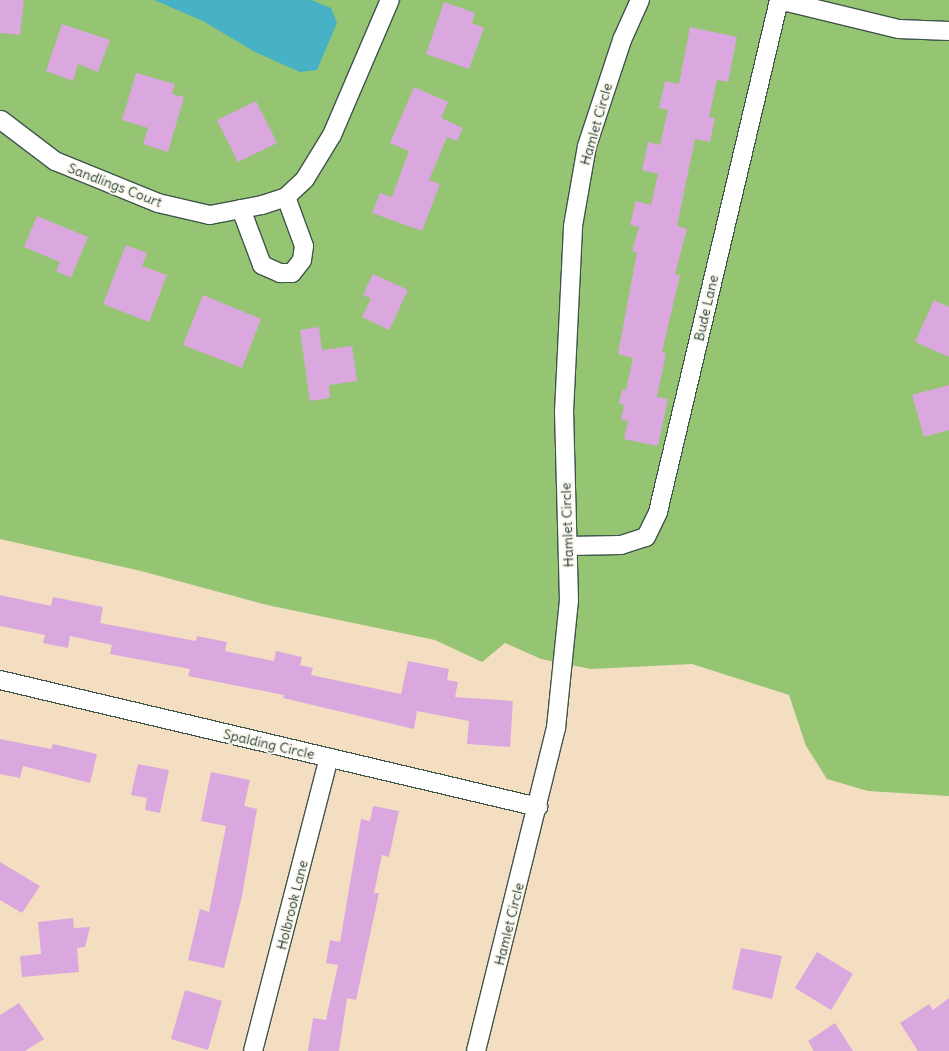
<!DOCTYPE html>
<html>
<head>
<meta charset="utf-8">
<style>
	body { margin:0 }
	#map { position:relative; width:949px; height:1051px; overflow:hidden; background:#f3dec1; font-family:Delius,sans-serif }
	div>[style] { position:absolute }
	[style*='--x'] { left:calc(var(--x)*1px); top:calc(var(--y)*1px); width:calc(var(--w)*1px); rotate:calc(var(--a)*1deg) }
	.green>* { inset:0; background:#95c473 }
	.water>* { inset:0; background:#47b2c5 }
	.building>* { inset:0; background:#daa8df }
	.roads { filter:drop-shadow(1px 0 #3f5549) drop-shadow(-1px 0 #3f5549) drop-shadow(0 1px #3f5549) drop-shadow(0 -1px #3f5549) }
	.street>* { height:18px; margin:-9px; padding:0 9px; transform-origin:9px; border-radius:9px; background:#fff }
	span { translate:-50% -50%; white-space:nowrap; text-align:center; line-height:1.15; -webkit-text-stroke:4px #fbf7ec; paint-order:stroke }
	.street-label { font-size:14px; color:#1f3d34 }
</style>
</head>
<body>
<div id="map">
	<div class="green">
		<div style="clip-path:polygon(0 0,949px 0,949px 796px,868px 791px,827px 779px,806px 746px,789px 695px,692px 664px,591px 669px,541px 659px,505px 643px,482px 662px,435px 640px,267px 605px,141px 571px,0 539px)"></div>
	</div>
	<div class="water">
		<div style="clip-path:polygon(154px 0,311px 0,331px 8px,337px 23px,317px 70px,300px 72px,255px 52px,203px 21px)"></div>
	</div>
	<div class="building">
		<div style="clip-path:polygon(0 0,24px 0,20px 35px,0 33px)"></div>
		<div style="clip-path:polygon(444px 2px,475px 13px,472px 23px,484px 28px,469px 69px,426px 54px)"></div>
		<div style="clip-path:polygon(62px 24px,110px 40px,98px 72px,78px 64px,73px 81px,46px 71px)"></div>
		<div style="clip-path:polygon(690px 27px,737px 37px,728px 82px,717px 80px,709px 117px,715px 118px,710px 142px,695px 139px,677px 226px,687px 229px,675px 274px,680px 275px,662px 352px,666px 353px,657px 397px,668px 399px,658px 446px,624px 439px,628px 421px,621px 420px,624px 405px,619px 404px,622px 389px,626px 390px,633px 358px,618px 354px,637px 252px,632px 251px,639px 227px,630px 225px,636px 201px,651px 205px,658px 174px,642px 170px,648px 142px,660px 145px,668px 110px,659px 108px,665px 81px,679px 84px)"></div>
		<div style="clip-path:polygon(136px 73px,175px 84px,172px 94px,184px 97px,168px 152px,143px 144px,148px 128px,122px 120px)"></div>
		<div style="clip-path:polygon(414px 87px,448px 102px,441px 118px,463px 128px,457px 141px,447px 137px,429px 180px,440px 184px,422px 231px,372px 213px,380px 193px,392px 197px,409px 151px,390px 143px)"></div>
		<div style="clip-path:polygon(256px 101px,277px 143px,238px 162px,217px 120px)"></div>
		<div style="clip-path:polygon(37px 216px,88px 237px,71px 278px,56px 271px,60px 262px,24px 247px)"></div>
		<div style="clip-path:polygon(126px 245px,147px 253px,142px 266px,167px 275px,149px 322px,103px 304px)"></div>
		<div style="clip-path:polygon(373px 274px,408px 290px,389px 330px,362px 317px,371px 299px,363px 295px)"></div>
		<div style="clip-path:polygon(203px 295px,261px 319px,242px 368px,183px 345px)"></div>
		<div style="clip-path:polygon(934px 300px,949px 307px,949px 357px,915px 342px)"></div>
		<div style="clip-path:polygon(319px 327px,322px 350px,352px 346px,357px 381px,329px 385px,330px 398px,310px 401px,300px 330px)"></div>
		<div style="clip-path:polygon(949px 385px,949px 430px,924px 437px,912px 395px)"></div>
		<div style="clip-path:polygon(0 595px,51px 606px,53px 597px,103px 607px,100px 623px,196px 641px,197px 636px,227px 642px,225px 651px,259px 658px,274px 661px,276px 651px,302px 657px,300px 665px,313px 668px,311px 675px,401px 694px,408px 661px,449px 669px,447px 680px,458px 682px,455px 697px,513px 701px,510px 747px,467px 744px,469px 721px,417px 711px,414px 729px,283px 698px,284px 695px,188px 676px,190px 669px,110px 654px,112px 645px,70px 636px,68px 648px,43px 643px,45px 635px,0 626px)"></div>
		<div style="clip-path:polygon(0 739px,51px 749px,53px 744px,97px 754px,90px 783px,23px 766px,20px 778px,0 774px)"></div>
		<div style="clip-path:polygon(138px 764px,169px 770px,160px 813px,145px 810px,147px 798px,131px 795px)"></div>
		<div style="clip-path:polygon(211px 772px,250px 780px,244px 806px,257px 809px,242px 896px,224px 968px,188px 960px,200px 909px,209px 912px,226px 826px,201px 821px)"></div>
		<div style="clip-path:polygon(373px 806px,399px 811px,389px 857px,382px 855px,374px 893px,379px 893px,356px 1000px,347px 998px,339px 1051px,308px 1051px,313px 1018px,326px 1020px,338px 965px,326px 963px,330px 940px,340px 942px,361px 819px,370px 821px)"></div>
		<div style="clip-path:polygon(0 862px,40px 886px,22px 913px,0 900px)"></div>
		<div style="clip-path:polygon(73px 918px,74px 928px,90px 927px,85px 947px,77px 948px,79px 972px,22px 977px,20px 956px,41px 954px,38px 922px)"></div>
		<div style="clip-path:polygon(741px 948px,782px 956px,772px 999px,732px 989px)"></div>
		<div style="clip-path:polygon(817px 952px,853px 974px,831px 1010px,795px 988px)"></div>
		<div style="clip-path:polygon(185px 990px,222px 1001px,208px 1050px,171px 1039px)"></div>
		<div style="clip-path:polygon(949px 998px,949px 1051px,918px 1051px,900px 1023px,929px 1004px,933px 1010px)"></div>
		<div style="clip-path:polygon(19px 1003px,44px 1039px,25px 1051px,0 1051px,0 1015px)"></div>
		<div style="clip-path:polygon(835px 1023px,853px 1051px,814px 1051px,808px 1041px)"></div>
	</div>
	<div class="roads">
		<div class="street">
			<div style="--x:779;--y:0;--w:123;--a:13.6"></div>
			<div style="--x:899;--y:29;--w:50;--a:2.3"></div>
			<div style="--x:1;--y:120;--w:68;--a:37.2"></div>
			<div style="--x:55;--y:161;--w:111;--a:22.2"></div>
			<div style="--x:158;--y:203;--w:53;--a:13"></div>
			<div style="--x:210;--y:215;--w:53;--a:-10.9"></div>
			<div style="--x:262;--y:205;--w:25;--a:-18"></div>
			<div style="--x:286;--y:197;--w:26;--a:-43"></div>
			<div style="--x:305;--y:179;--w:52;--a:-58.5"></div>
			<div style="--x:332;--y:135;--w:147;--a:-66.8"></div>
			<div style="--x:241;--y:209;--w:60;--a:69.4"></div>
			<div style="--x:262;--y:265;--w:20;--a:24"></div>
			<div style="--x:280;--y:273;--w:12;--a:0"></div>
			<div style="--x:292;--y:273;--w:16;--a:-52"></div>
			<div style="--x:302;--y:260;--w:14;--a:-82"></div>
			<div style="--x:304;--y:246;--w:52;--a:-110.2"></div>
			<div style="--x:568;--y:546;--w:53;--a:-1.1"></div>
			<div style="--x:621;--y:545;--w:26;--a:-18"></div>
			<div style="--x:646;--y:537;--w:28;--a:-64"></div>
			<div style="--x:658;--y:512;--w:526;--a:-76.7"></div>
			<div style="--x:0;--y:680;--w:553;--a:13.28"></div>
			<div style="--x:253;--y:1051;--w:303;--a:-75.5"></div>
			<div style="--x:476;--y:1051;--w:333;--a:-76.1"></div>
			<div style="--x:556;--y:728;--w:128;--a:-84.2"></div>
			<div style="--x:569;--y:601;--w:189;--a:-91.5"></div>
			<div style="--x:564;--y:412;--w:186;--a:-87.2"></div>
			<div style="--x:573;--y:226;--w:81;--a:-80.1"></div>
			<div style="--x:587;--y:146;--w:112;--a:-71.7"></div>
			<div style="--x:622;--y:40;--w:44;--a:-65.8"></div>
		</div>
	</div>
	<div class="street-label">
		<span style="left:596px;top:124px;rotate:-74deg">Hamlet Circle</span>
		<span style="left:115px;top:185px;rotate:21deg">Sandlings Court</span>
		<span style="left:706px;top:308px;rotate:-77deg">Bude Lane</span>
		<span style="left:567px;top:525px;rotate:-92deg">Hamlet Circle</span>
		<span style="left:269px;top:744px;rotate:13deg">Spalding Circle</span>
		<span style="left:292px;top:905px;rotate:-76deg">Holbrook Lane</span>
		<span style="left:509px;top:924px;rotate:-76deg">Hamlet Circle</span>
	</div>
</div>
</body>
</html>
